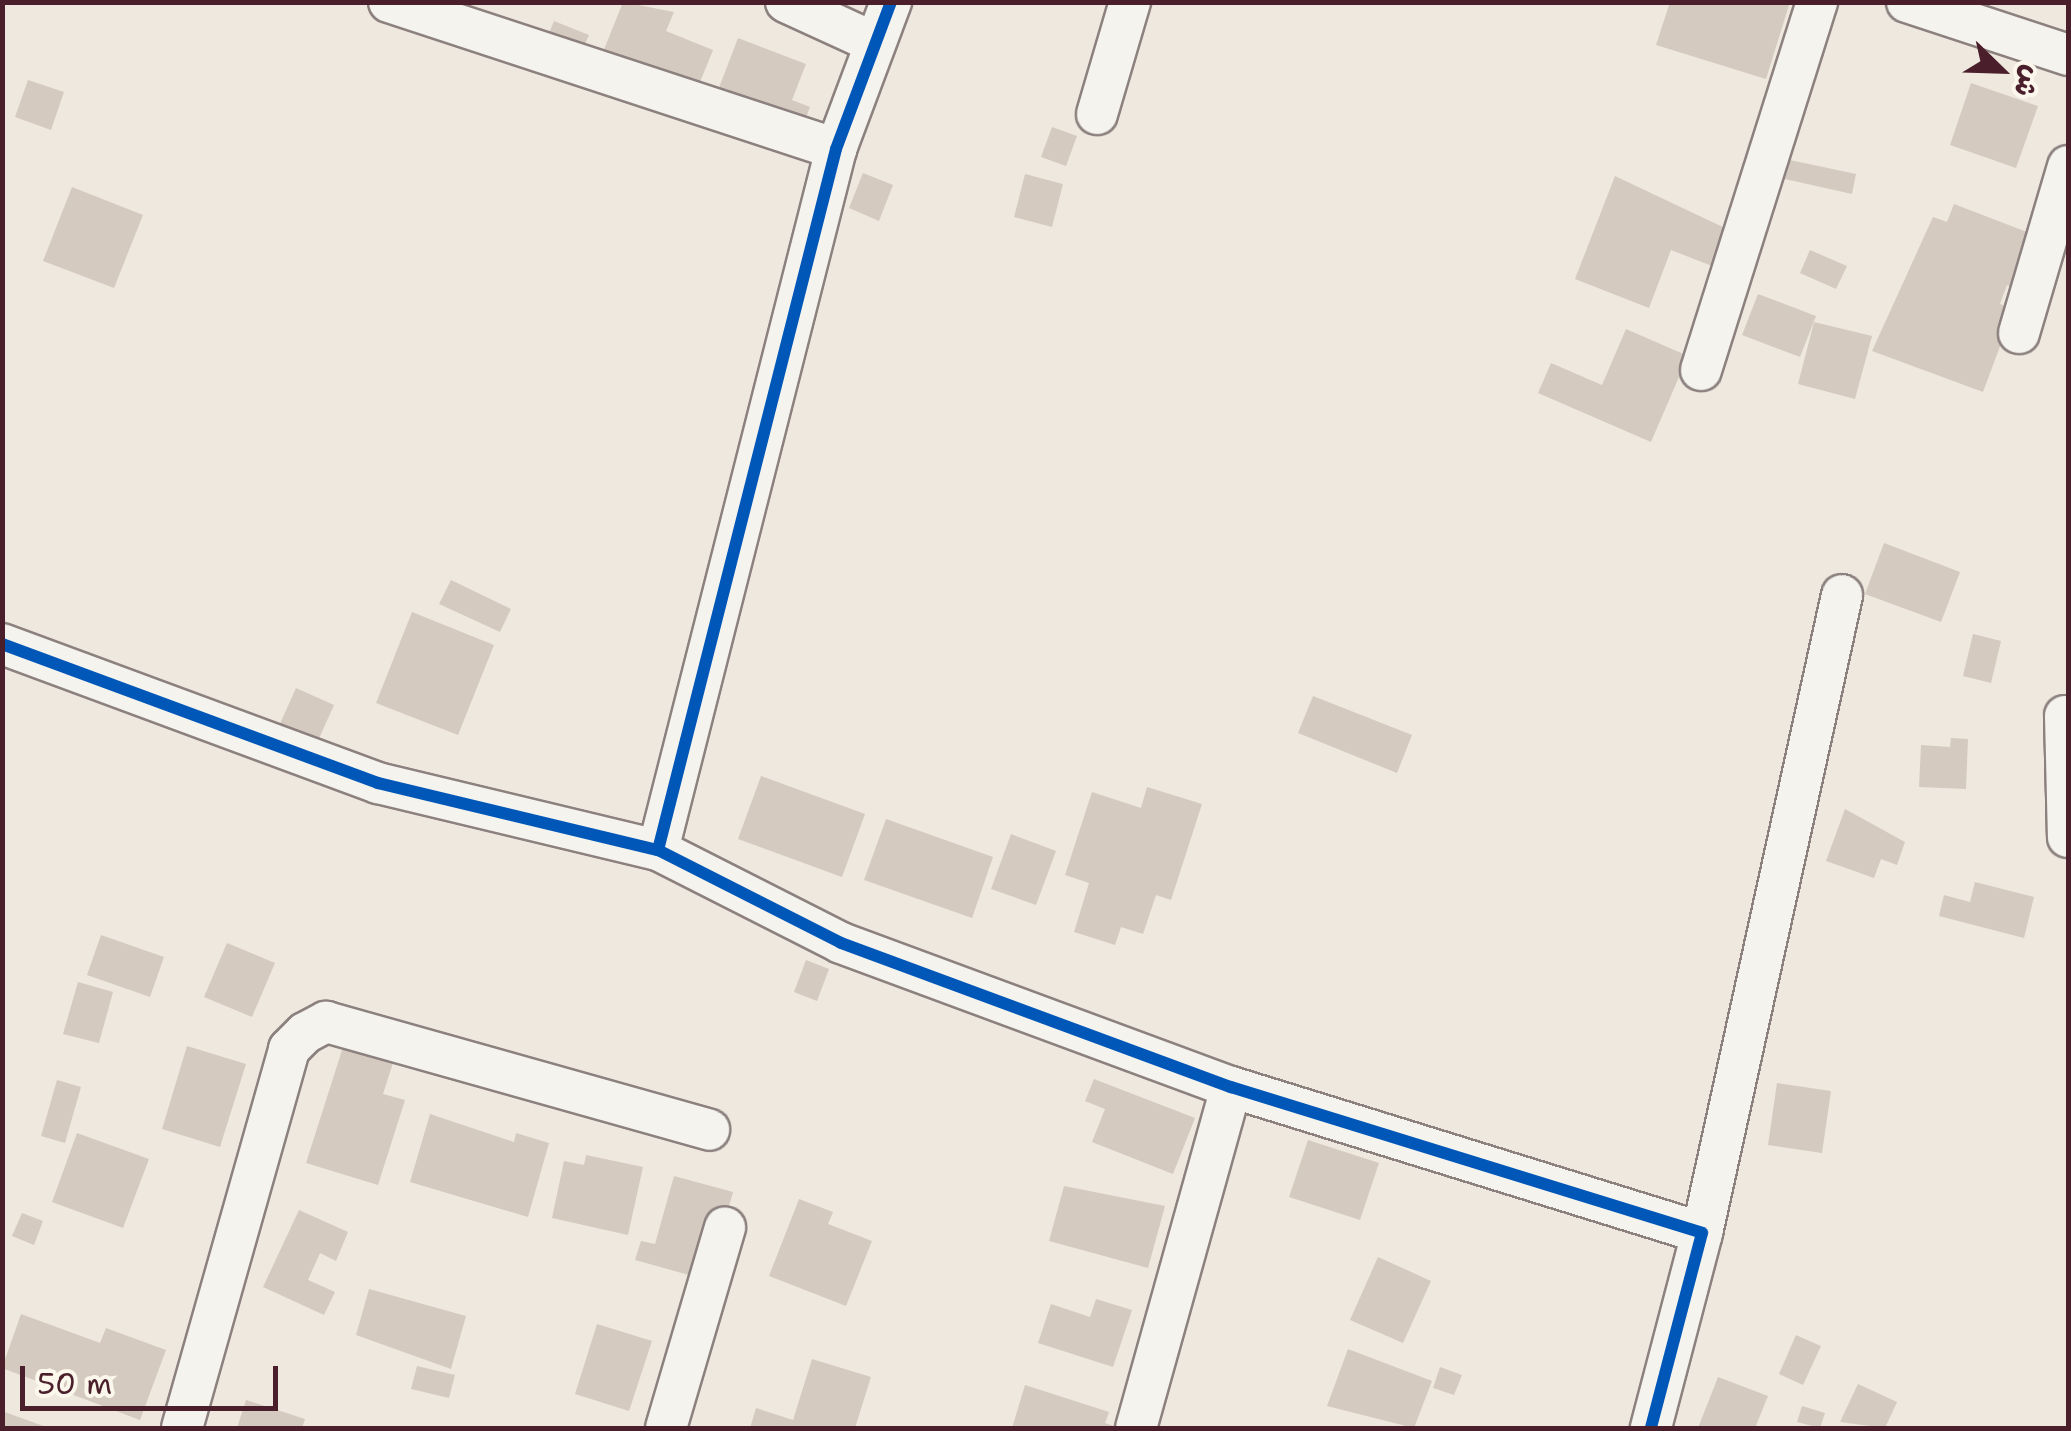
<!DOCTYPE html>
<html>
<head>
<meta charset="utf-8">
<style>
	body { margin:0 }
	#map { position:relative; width:2071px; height:1431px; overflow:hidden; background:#eee8df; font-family:"Shantell Sans","Playpen Sans Arabic",sans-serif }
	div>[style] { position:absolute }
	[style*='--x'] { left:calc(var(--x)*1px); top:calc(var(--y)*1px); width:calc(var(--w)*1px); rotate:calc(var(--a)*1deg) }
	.building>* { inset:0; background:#d5cabf }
	.roads { filter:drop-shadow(2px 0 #8c817f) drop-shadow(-2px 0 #8c817f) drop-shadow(0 2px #8c817f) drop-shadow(0 -2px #8c817f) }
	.street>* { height:40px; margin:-20px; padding:0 20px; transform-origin:20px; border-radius:20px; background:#f5f3ee }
	.cycleway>* { height:12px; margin:-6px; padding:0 6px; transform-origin:6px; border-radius:6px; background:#0057b8 }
	span { translate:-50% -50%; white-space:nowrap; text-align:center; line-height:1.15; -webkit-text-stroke:8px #fbf7ec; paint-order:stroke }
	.frame { position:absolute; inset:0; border:5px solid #4a1f2b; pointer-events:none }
	.north { position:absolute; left:1951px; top:20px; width:100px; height:100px; -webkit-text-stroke:8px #fbf7ec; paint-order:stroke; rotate:113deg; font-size:28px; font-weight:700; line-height:40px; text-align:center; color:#4a1f2b }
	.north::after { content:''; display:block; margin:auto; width:35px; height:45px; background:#4a1f2b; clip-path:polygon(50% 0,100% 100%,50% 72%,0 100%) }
	.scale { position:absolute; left:20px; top:1366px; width:258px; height:45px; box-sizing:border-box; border:5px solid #4a1f2b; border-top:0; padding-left:12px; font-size:30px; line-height:35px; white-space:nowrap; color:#4a1f2b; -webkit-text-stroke:8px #fbf7ec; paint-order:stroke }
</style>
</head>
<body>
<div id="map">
	<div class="building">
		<div style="clip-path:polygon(623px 2px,674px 12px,666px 31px,713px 50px,692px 102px,603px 52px)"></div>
		<div style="clip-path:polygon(1670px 2px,1790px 2px,1766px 79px,1656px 45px)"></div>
		<div style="clip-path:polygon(554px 21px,589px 35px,578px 60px,544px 46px)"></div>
		<div style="clip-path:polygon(738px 38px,806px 64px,792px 100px,810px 107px,798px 139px,712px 106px)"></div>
		<div style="clip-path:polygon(28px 80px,64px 92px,51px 130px,15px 117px)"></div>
		<div style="clip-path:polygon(1971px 83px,2038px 106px,2016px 168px,1950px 145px)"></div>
		<div style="clip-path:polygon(1052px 127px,1077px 136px,1066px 166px,1041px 157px)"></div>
		<div style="clip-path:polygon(1790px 160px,1856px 174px,1852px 194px,1785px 179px)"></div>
		<div style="clip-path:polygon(863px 173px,893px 185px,879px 221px,849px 208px)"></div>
		<div style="clip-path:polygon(1025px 174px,1063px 184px,1052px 227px,1014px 217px)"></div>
		<div style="clip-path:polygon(1615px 176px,1727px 229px,1712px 266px,1671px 250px,1649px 308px,1575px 279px)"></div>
		<div style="clip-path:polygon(72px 187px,143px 215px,114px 288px,43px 261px)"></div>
		<div style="clip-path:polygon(1954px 204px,2040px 237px,2021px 290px,2007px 285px,2000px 304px,2014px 309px,1983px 392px,1872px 351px,1933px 217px,1947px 222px)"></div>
		<div style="clip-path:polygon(1810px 250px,1847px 266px,1836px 289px,1800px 273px)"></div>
		<div style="clip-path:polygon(1758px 294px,1816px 316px,1800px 357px,1742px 335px)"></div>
		<div style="clip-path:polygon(1814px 322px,1872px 336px,1855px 399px,1798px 384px)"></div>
		<div style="clip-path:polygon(1626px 329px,1688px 356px,1651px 442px,1538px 393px,1551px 363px,1602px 385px)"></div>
		<div style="clip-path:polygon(1884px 543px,1960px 572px,1941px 622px,1865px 594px)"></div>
		<div style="clip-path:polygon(451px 580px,511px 609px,500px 632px,439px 604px)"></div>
		<div style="clip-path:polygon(412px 612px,494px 645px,458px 735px,376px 703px)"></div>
		<div style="clip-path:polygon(1973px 634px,2001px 641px,1991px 683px,1963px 676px)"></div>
		<div style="clip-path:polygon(296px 688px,334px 705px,317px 743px,279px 726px)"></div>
		<div style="clip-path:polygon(1313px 696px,1412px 735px,1397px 773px,1298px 733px)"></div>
		<div style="clip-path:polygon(1951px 738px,1968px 739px,1966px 789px,1919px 787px,1921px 745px,1950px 747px)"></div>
		<div style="clip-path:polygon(761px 776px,865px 814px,842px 877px,738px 839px)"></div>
		<div style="clip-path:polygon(1147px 787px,1202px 804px,1171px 900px,1156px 895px,1143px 934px,1121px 927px,1115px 945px,1074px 932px,1089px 883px,1065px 875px,1092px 792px,1141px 808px)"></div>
		<div style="clip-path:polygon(1845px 809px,1905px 842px,1897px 865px,1881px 859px,1874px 878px,1826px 861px)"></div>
		<div style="clip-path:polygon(886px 819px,993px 857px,972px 918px,864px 880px)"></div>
		<div style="clip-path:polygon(1011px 834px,1056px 851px,1036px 905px,991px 889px)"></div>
		<div style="clip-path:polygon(1975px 882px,2034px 897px,2024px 938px,1939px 916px,1944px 895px,1970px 902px)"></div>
		<div style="clip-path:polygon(101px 935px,164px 957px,150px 997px,87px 975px)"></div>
		<div style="clip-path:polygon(227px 943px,275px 963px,252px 1017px,204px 997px)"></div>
		<div style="clip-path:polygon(806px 960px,829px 969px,817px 1001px,794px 992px)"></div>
		<div style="clip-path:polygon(78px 982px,113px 992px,99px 1043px,63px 1034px)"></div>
		<div style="clip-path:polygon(187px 1046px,246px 1064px,220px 1147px,162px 1129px)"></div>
		<div style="clip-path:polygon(343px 1047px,393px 1063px,383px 1094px,405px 1100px,378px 1185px,306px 1163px)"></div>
		<div style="clip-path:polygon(1094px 1079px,1195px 1118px,1173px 1174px,1092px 1142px,1105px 1109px,1085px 1101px)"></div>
		<div style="clip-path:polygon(57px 1080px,81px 1087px,65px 1143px,41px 1136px)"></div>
		<div style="clip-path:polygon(1777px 1083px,1831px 1091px,1822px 1153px,1768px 1145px)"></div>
		<div style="clip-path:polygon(430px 1114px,514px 1142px,516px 1133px,549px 1143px,528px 1217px,410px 1182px)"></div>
		<div style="clip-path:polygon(77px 1133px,149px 1159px,123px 1228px,52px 1202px)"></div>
		<div style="clip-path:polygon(1308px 1140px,1379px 1163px,1360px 1220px,1289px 1197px)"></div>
		<div style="clip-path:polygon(586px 1155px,643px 1167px,628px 1235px,552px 1218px,564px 1161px,584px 1165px)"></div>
		<div style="clip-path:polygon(674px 1176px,733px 1192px,716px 1253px,696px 1277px,635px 1260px,641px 1241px,655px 1244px)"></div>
		<div style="clip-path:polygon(1064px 1186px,1165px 1206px,1148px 1268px,1049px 1241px)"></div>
		<div style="clip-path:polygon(799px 1199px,833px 1212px,828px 1224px,872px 1241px,846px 1306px,769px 1276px)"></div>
		<div style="clip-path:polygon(299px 1210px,348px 1232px,336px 1261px,320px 1253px,308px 1280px,335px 1292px,324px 1315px,263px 1287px)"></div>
		<div style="clip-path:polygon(22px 1213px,43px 1221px,34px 1245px,12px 1236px)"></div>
		<div style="clip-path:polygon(1378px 1257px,1431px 1281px,1403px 1343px,1350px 1320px)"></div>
		<div style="clip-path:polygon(369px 1289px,466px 1316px,451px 1369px,356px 1335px)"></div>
		<div style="clip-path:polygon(1096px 1299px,1132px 1310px,1113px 1367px,1038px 1343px,1051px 1304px,1090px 1317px)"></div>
		<div style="clip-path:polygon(21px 1314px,100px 1343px,106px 1328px,166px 1350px,140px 1420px,2px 1368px)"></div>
		<div style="clip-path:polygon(597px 1324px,652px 1341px,629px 1411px,575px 1394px)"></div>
		<div style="clip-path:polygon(1796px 1335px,1821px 1346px,1803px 1385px,1779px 1374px)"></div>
		<div style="clip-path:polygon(1348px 1349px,1432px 1381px,1414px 1428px,1327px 1406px)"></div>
		<div style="clip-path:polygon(812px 1359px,871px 1377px,855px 1428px,750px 1428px,756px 1408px,793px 1420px)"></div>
		<div style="clip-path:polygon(417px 1366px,455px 1375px,449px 1398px,411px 1389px)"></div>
		<div style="clip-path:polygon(1440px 1367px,1462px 1375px,1454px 1395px,1433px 1388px)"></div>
		<div style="clip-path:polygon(1718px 1377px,1768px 1396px,1755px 1428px,1698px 1428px)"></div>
		<div style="clip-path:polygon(1858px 1384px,1897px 1402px,1885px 1428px,1840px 1422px)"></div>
		<div style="clip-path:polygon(1025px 1385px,1109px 1412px,1105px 1423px,1120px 1428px,1012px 1428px)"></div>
		<div style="clip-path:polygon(246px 1400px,305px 1419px,302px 1428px,237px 1428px)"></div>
		<div style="clip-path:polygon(1802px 1406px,1825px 1413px,1820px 1428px,1797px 1422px)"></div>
		<div style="clip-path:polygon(2px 1411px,49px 1428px,2px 1428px)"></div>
	</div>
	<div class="roads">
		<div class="street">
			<div style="--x:389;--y:2;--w:471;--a:18.2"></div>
			<div style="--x:786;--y:2;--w:98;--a:24.7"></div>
			<div style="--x:1907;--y:2;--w:169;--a:18.2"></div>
			<div style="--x:1097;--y:114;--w:117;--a:-73.6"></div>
			<div style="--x:2019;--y:333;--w:174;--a:-73.6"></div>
			<div style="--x:1701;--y:370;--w:386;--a:-72.5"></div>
			<div style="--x:2;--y:644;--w:401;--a:20.3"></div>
			<div style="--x:378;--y:783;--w:288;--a:13.5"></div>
			<div style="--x:658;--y:850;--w:205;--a:26.9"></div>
			<div style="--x:841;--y:943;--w:416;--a:20.3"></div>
			<div style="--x:1231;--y:1087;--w:493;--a:17.2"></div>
			<div style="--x:1702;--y:1233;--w:202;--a:104.7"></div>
			<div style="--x:2065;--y:716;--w:121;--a:88.6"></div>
			<div style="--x:658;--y:850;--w:723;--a:-75.75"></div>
			<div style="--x:836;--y:149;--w:157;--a:-69.5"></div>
			<div style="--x:1702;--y:1233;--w:653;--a:-77.62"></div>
			<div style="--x:182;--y:1428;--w:394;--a:-74.2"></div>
			<div style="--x:289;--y:1049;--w:23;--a:-45"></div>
			<div style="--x:305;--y:1033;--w:24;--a:-28"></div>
			<div style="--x:326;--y:1022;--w:398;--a:15.7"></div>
			<div style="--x:666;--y:1428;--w:209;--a:-73.6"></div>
			<div style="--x:1136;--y:1428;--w:354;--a:-74.4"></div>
		</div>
	</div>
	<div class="cycleway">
		<div style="--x:2;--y:644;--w:401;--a:20.3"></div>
		<div style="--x:378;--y:783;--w:288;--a:13.5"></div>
		<div style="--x:658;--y:850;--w:205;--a:26.9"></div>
		<div style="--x:841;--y:943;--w:416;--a:20.3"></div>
		<div style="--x:1231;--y:1087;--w:493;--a:17.2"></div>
		<div style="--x:1702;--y:1233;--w:202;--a:104.7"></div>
		<div style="--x:658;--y:850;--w:723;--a:-75.75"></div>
		<div style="--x:836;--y:149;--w:157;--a:-69.5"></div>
	</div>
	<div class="frame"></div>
	<div class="north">ش</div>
	<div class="scale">50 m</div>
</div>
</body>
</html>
